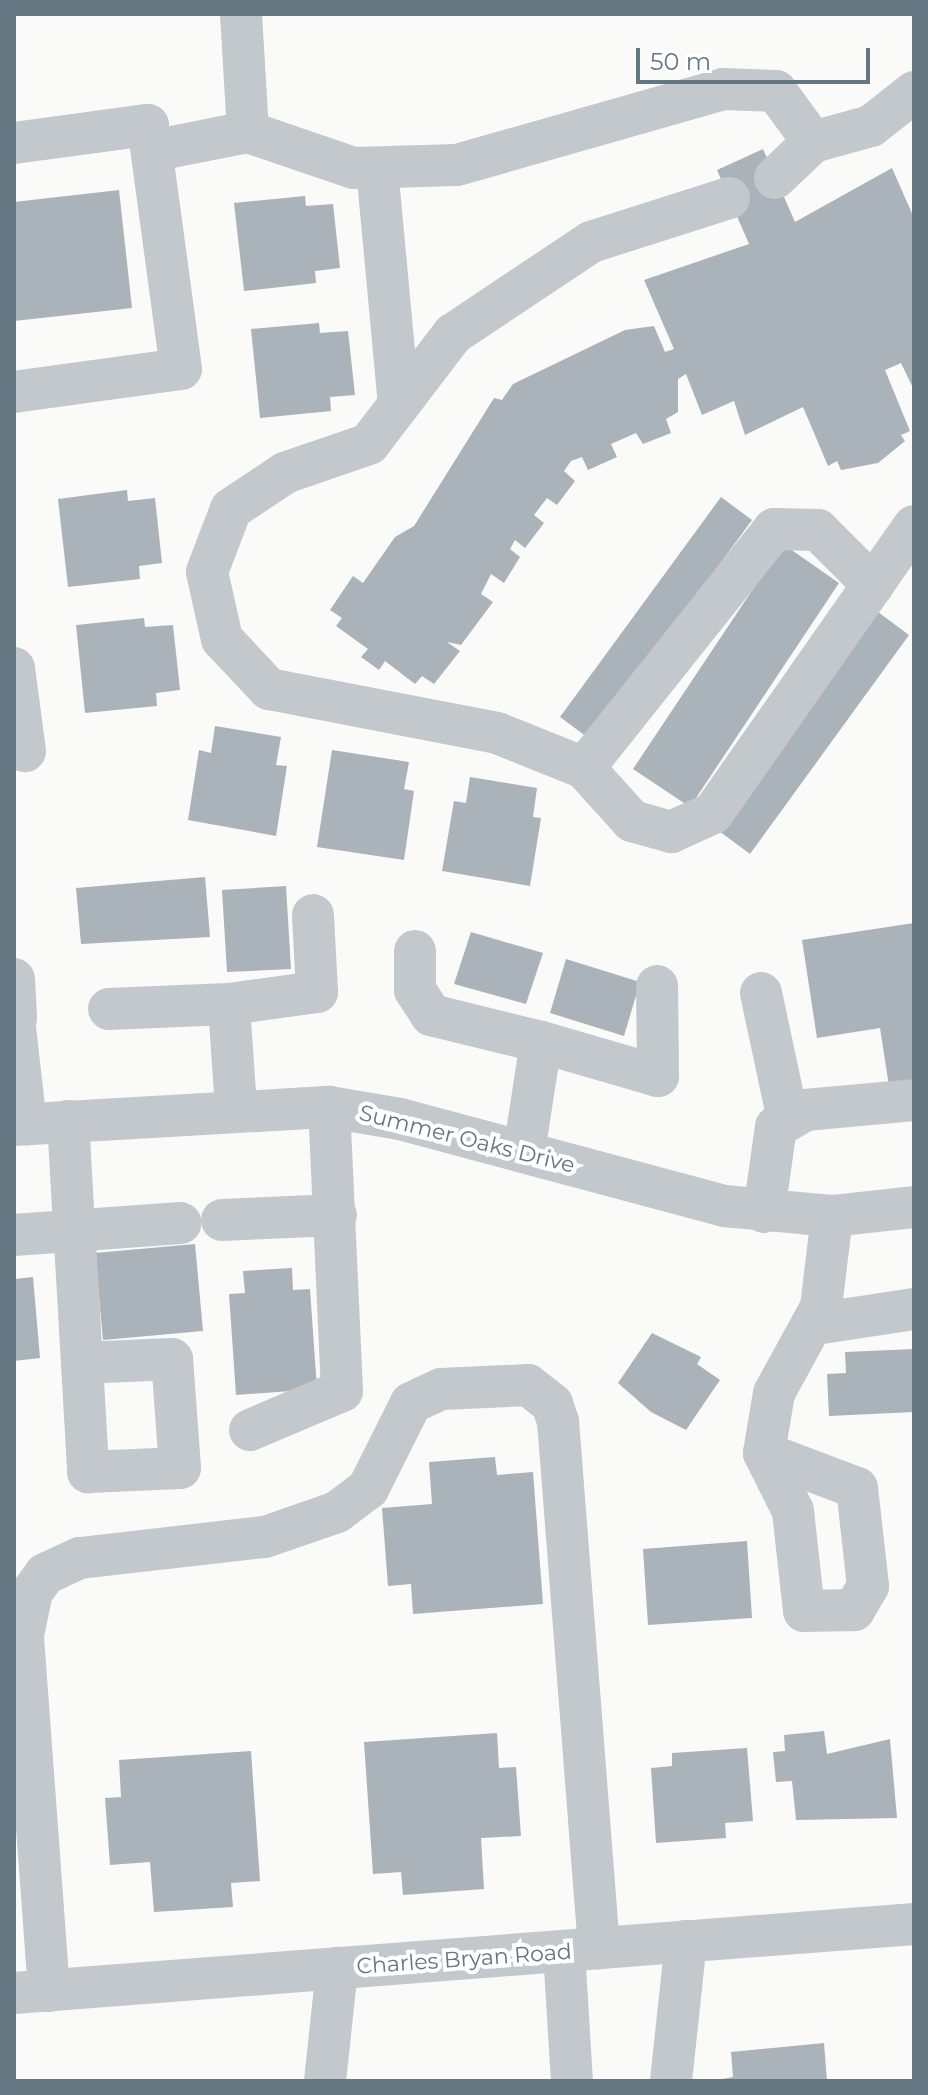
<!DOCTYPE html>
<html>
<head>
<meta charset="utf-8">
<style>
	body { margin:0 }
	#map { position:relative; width:928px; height:2095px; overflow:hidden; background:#fafaf8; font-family:Montserrat,sans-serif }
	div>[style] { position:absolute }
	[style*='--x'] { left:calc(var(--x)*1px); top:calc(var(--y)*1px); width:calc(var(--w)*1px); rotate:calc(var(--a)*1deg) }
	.building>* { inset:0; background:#aab3b9 }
	.minor>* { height:42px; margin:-21px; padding:0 21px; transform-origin:21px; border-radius:21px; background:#c3c8cc }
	span { translate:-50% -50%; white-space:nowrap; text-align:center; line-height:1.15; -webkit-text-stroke:8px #fff; paint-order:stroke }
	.street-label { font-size:22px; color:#657683 }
	.frame { position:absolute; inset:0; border:16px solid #657683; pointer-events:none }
	.scale { position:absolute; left:636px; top:48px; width:234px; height:36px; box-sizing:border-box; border:4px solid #657683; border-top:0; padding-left:10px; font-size:24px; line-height:28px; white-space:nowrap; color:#657683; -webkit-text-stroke:6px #fff; paint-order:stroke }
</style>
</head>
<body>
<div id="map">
	<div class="building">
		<div style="clip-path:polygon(763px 149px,795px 222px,892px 168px,914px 218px,914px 390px,901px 363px,885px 370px,910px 431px,901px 435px,905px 441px,878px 463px,841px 470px,837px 461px,828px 466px,803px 407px,745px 435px,734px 401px,702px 415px,686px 374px,678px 379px,678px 412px,666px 419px,671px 433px,643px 444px,636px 433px,611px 444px,617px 457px,588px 470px,582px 457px,571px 461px,564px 471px,575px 481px,557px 505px,547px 498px,534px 515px,544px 523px,525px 548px,515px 540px,510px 549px,520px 557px,504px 583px,491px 574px,481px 594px,493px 602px,461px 645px,447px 642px,460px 651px,434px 684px,422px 676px,415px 684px,385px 661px,379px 670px,361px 657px,368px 649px,336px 626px,342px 618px,330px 610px,353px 576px,363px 583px,395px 537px,414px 526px,494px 398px,502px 400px,513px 384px,625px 330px,654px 326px,665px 352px,674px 349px,644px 280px,749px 244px,717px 170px)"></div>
		<div style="clip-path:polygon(119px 190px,132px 308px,14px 321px,14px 202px)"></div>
		<div style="clip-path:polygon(305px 196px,306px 206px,333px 204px,340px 268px,315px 271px,316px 283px,244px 291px,234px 203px)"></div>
		<div style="clip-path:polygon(319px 323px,320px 333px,348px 331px,355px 395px,330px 397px,331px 411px,260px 418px,251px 329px)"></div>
		<div style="clip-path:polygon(127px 490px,128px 501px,155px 498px,162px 563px,139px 566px,140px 579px,68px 587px,58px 499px)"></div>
		<div style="clip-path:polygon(721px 497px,752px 520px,591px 740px,560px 717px)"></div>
		<div style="clip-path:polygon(783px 544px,839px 583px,690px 807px,633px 769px)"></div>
		<div style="clip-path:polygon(878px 612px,909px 635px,750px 854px,719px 831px)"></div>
		<div style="clip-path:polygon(144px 618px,145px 627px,173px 625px,180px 690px,156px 693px,157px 706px,85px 713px,76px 625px)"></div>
		<div style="clip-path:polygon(215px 726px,281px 737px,276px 765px,287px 766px,276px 836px,188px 820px,199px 750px,211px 753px)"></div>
		<div style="clip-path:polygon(332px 750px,409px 762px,404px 789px,414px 791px,404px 860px,317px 847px)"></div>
		<div style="clip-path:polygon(470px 777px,537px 788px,533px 817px,541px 818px,530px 886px,442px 871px,454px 801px,466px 803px)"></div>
		<div style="clip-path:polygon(205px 877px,210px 937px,81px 944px,76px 888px)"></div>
		<div style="clip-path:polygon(286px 886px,291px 969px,227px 972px,222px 890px)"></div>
		<div style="clip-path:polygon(914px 923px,914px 1083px,889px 1086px,880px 1028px,817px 1038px,802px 940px)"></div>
		<div style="clip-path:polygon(471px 932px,543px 953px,526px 1004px,454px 984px)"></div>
		<div style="clip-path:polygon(566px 959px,640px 982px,624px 1036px,550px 1013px)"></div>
		<div style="clip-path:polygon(195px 1244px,203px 1331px,103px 1340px,95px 1253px)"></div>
		<div style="clip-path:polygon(292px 1268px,293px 1290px,310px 1289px,317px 1389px,236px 1395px,229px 1294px,245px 1293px,243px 1271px)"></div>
		<div style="clip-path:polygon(33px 1277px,40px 1358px,14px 1361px,14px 1279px)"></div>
		<div style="clip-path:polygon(652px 1333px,701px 1357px,697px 1364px,720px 1380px,686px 1430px,651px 1412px,618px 1383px)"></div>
		<div style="clip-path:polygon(914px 1349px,914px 1412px,829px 1416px,827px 1374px,846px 1373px,845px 1352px)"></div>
		<div style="clip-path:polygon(495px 1457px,497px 1475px,533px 1472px,543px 1604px,413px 1614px,411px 1584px,388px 1586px,382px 1508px,432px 1504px,429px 1462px)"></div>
		<div style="clip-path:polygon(747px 1541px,752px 1618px,648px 1625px,643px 1549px)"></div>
		<div style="clip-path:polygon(824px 1731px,827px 1754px,890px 1739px,897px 1818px,796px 1820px,792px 1781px,776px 1782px,773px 1752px,785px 1751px,784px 1735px)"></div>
		<div style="clip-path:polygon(497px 1733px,499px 1768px,516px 1767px,521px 1836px,481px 1838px,484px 1889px,403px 1895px,401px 1872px,373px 1874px,364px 1742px)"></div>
		<div style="clip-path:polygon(747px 1748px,753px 1821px,725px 1823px,726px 1838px,656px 1843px,651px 1768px,672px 1766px,672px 1753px)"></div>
		<div style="clip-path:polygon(251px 1751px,260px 1881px,231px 1883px,233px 1907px,154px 1912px,150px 1862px,110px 1865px,105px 1798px,121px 1797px,119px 1760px)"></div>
		<div style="clip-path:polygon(824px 2043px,827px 2081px,712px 2081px,733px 2077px,731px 2052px)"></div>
	</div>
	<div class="minor">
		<div style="--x:241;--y:14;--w:118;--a:86.6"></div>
		<div style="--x:248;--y:132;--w:112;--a:18.8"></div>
		<div style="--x:354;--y:168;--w:103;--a:-1.7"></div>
		<div style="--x:457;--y:165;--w:277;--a:-15.9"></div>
		<div style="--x:723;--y:89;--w:53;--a:2.2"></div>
		<div style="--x:776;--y:91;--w:63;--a:54"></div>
		<div style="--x:813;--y:142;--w:60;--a:-15.4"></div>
		<div style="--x:871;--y:126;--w:55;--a:-38.3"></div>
		<div style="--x:14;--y:143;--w:135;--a:-7.7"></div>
		<div style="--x:148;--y:125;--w:246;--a:82.3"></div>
		<div style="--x:181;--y:369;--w:169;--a:172.2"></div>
		<div style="--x:152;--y:151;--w:98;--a:-11.2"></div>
		<div style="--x:377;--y:168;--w:238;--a:84.7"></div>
		<div style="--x:775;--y:178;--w:52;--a:-43.5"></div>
		<div style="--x:729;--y:198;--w:145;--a:162.3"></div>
		<div style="--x:591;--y:242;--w:166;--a:146.3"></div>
		<div style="--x:453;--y:334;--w:138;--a:127.4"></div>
		<div style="--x:369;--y:444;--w:89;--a:161"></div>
		<div style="--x:285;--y:473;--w:65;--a:146.3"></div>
		<div style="--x:231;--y:509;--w:67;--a:110.9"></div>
		<div style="--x:207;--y:572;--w:69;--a:77.4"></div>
		<div style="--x:222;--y:639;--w:69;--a:46.8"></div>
		<div style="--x:269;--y:689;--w:232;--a:10.9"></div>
		<div style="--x:497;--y:733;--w:94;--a:21.9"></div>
		<div style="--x:584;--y:768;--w:72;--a:47.8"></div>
		<div style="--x:632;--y:821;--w:41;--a:15.8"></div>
		<div style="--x:671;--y:832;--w:46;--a:-24.3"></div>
		<div style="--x:713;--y:813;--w:350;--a:-55"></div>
		<div style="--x:14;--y:668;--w:84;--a:82.5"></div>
		<div style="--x:584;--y:768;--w:305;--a:-51.5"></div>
		<div style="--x:774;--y:529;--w:44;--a:1.3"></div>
		<div style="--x:818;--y:530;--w:78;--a:45"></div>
		<div style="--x:415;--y:951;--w:39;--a:90"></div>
		<div style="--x:415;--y:990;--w:30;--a:57"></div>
		<div style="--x:431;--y:1015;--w:113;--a:13.8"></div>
		<div style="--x:541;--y:1042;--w:111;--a:98.8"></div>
		<div style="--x:14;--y:979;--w:39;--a:87"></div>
		<div style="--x:761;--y:993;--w:130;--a:78"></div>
		<div style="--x:109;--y:1009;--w:120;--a:-2.4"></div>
		<div style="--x:14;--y:1019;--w:106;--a:83.5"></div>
		<div style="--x:541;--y:1042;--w:122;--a:16.2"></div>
		<div style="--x:658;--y:1076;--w:90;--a:-90.6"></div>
		<div style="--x:236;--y:1108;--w:104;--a:-93.9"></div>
		<div style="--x:229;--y:1004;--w:89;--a:-7.8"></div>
		<div style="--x:317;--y:992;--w:77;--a:-93"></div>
		<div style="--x:68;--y:1121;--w:352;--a:86.7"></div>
		<div style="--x:88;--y:1472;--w:92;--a:-2.5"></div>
		<div style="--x:180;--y:1468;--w:109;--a:-94.2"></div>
		<div style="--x:172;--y:1359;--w:90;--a:177.5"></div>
		<div style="--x:14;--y:1125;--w:316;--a:-3.3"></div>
		<div style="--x:329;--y:1107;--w:72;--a:9.6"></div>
		<div style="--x:400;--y:1119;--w:335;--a:15"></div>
		<div style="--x:724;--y:1206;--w:108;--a:5.3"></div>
		<div style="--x:832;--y:1216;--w:82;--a:-6.3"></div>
		<div style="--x:764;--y:1212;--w:86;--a:-82"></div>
		<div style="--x:776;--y:1127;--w:34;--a:-30"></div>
		<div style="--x:805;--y:1110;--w:109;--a:-5.2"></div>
		<div style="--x:222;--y:1220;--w:114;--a:-2.5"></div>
		<div style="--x:14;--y:1235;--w:167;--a:-4.1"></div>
		<div style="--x:815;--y:1324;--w:100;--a:-8.6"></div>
		<div style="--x:250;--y:1430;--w:100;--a:-23"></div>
		<div style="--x:342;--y:1391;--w:284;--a:-92.6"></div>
		<div style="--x:764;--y:1453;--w:99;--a:20.6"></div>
		<div style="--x:857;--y:1488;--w:99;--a:83.6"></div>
		<div style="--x:868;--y:1586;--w:28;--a:120"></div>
		<div style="--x:854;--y:1610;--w:50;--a:178.9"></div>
		<div style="--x:804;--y:1611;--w:101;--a:-96.3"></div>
		<div style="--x:793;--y:1511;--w:65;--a:-116.6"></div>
		<div style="--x:764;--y:1453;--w:61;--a:-80.5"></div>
		<div style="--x:774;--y:1393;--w:98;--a:-61.3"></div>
		<div style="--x:821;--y:1307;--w:92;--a:-83.1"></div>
		<div style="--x:564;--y:1951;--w:130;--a:86.5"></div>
		<div style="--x:49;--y:1991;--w:357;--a:-94.2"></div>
		<div style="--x:23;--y:1635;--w:44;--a:-78.2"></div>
		<div style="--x:32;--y:1592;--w:22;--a:-54"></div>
		<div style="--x:45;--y:1574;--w:38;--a:-25"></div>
		<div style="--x:80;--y:1558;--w:186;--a:-6.5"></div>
		<div style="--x:265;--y:1537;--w:76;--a:-19.1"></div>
		<div style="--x:337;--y:1512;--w:39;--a:-37"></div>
		<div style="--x:368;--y:1489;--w:96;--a:-63.4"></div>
		<div style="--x:411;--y:1403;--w:33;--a:-25"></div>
		<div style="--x:441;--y:1389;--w:87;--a:-2.6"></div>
		<div style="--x:528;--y:1385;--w:31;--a:38"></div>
		<div style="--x:552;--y:1404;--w:18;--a:71"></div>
		<div style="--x:558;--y:1421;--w:529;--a:85.55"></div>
		<div style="--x:14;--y:1993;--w:903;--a:-4.38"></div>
		<div style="--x:325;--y:2081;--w:114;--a:-83.9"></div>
		<div style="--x:671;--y:2081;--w:141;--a:-83.9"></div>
	</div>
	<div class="street-label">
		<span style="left:467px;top:1139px;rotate:14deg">Summer Oaks Drive</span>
		<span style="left:464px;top:1959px;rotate:-4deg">Charles Bryan Road</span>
	</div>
	<div class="frame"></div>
	<div class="scale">50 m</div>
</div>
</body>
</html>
